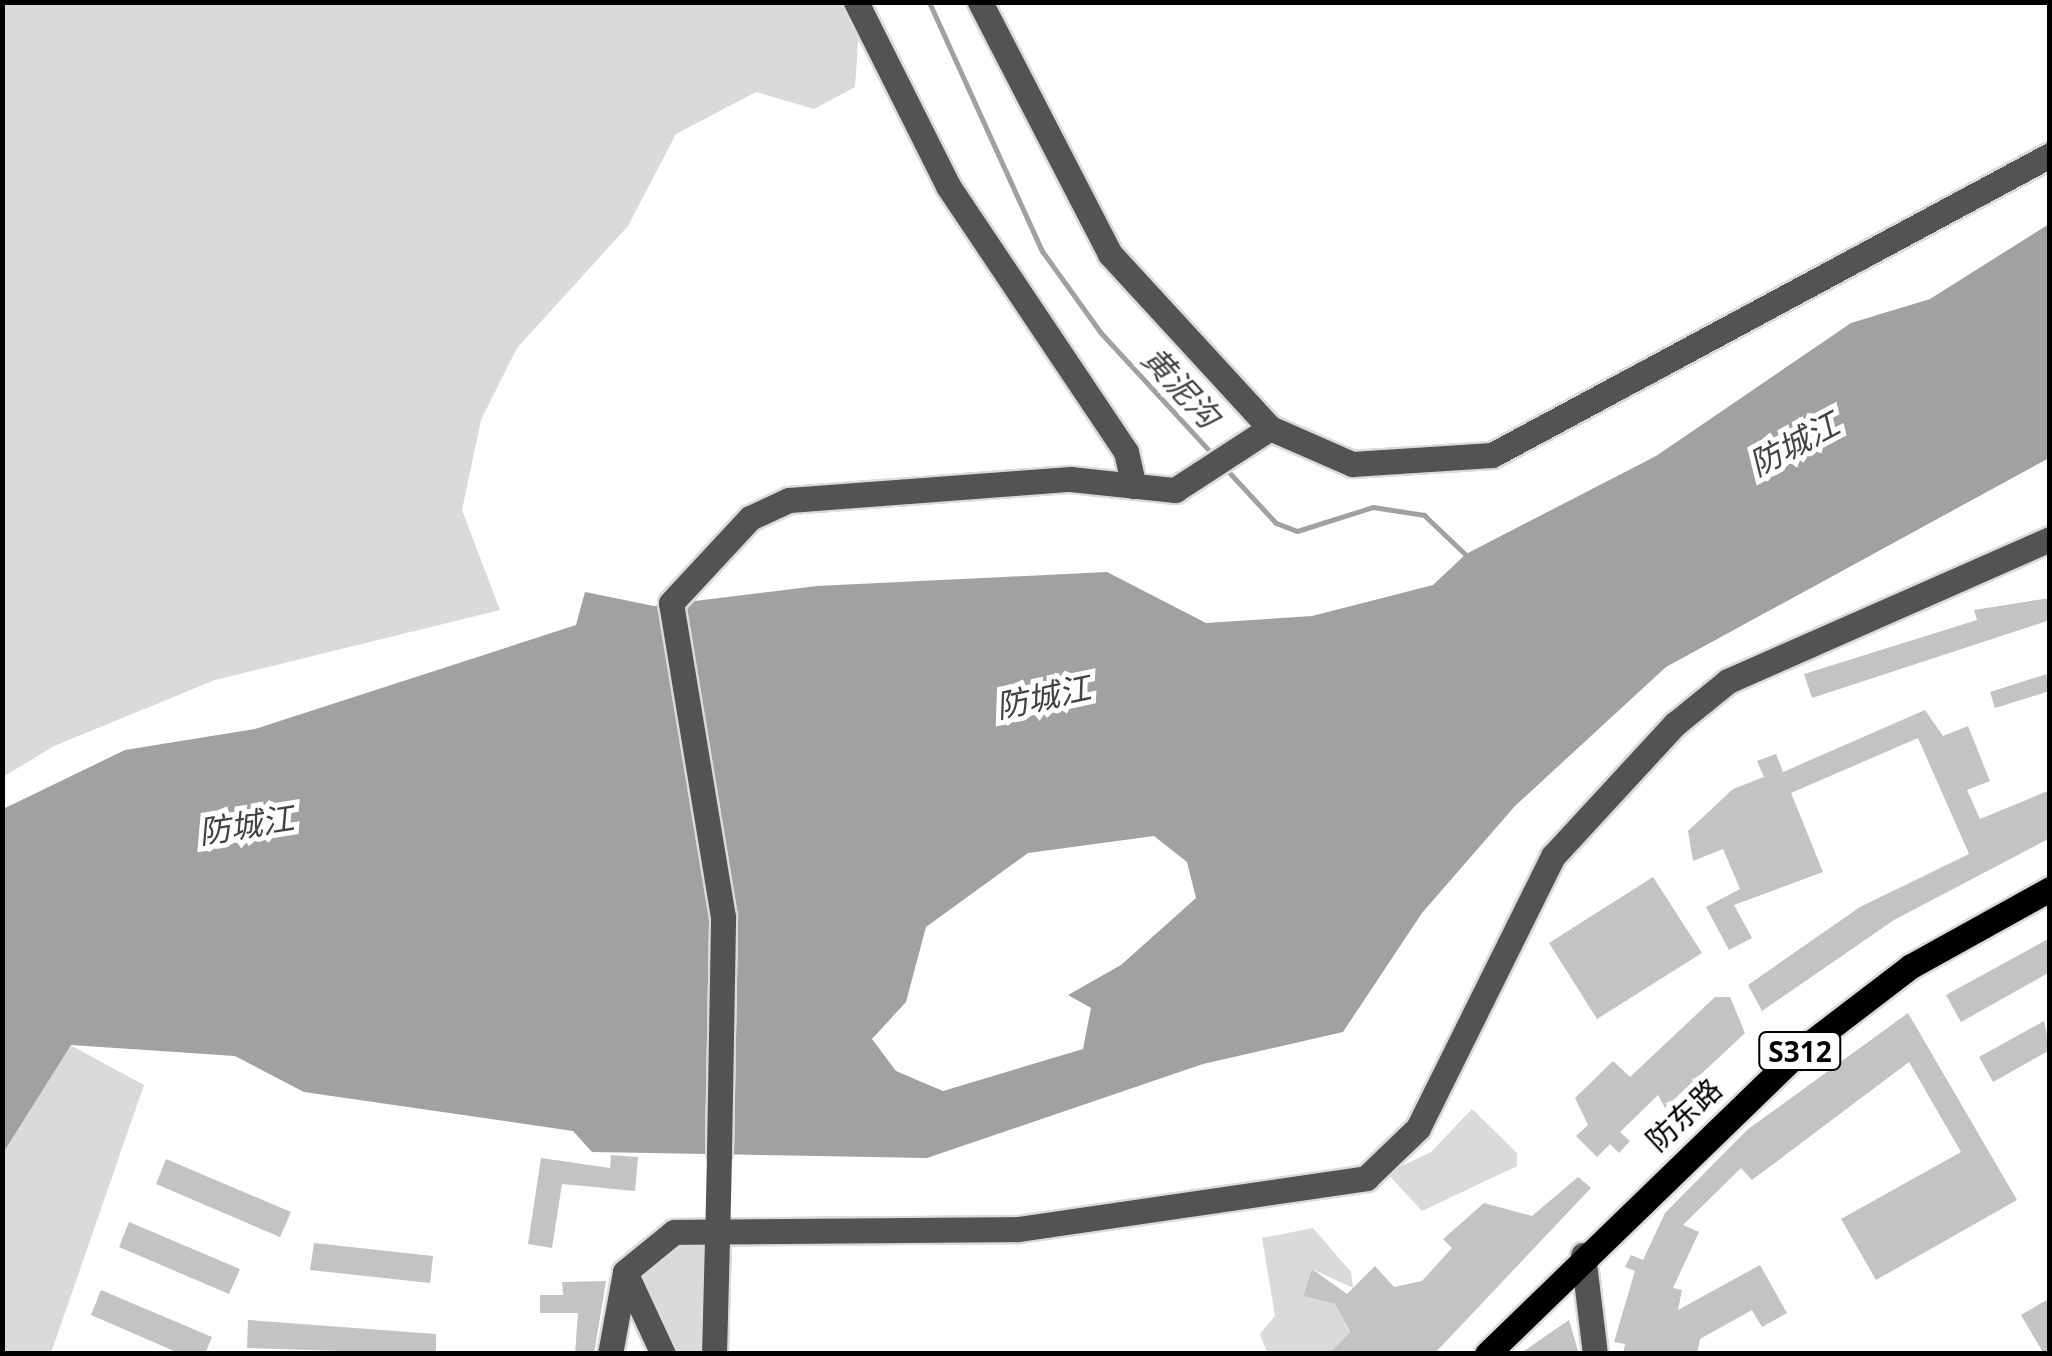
<!DOCTYPE html>
<html>
<head>
<meta charset="utf-8">
<style>
	body { margin:0 }
	#map { position:relative; width:2052px; height:1356px; overflow:hidden; background:#fff; font-family:"Open Sans","Noto Sans SC",sans-serif }
	div>[style] { position:absolute }
	[style*='--x'] { left:calc(var(--x)*1px); top:calc(var(--y)*1px); width:calc(var(--w)*1px); rotate:calc(var(--a)*1deg) }
	.green>* { inset:0; background:#dadada }
	.water>* { inset:0; background:#a1a1a1 }
	.stream>* { height:5px; margin:-2.5px; padding:0 2.5px; transform-origin:2.5px; border-radius:2.5px; background:#a1a1a1 }
	.building>* { inset:0; background:#c3c3c3 }
	.roads { filter:drop-shadow(2px 0 #dbdbdb) drop-shadow(-2px 0 #dbdbdb) drop-shadow(0 2px #dbdbdb) drop-shadow(0 -2px #dbdbdb) }
	.minor>* { height:25px; margin:-12.5px; padding:0 12.5px; transform-origin:12.5px; border-radius:12.5px; background:#535353 }
	.major>* { height:25px; margin:-12.5px; padding:0 12.5px; transform-origin:12.5px; border-radius:12.5px; background:#000 }
	.minor-bridge>* { height:25px; margin:-12.5px; padding:0 12.5px; transform-origin:12.5px; border-radius:12.5px; background:#535353 }
	span { translate:-50% -50%; white-space:nowrap; text-align:center; line-height:1.15; -webkit-text-stroke:10px #fff; paint-order:stroke }
	.shield-label span { padding:2px 8px; background:#fff; border:2px solid; border-radius:8px; -webkit-text-stroke-width:0 }
	.shield-label { font-size:28px; color:#000; font-weight:700 }
	.street-label { font-size:30px; color:#000 }
	.water-label { font-size:32px; color:#424242; font-style:italic }
	.frame { position:absolute; inset:0; border:5px solid #000; pointer-events:none }
</style>
</head>
<body>
<div id="map">
	<div class="green">
		<div style="clip-path:polygon(3px 3px,861px 3px,855px 87px,814px 109px,756px 92px,676px 134px,628px 226px,517px 348px,481px 420px,462px 510px,500px 610px,215px 680px,54px 746px,3px 777px)"></div>
		<div style="clip-path:polygon(70px 1045px,144px 1085px,51px 1353px,3px 1353px,2px 1153px)"></div>
		<div style="clip-path:polygon(1472px 1109px,1517px 1153px,1517px 1166px,1422px 1211px,1387px 1173px,1431px 1152px)"></div>
		<div style="clip-path:polygon(1313px 1228px,1351px 1272px,1353px 1288px,1312px 1269px,1303px 1296px,1335px 1304px,1359px 1351px,1267px 1353px,1260px 1334px,1275px 1316px,1262px 1238px)"></div>
		<div style="clip-path:polygon(686px 1243px,707px 1243px,705px 1353px,672px 1353px,634px 1277px)"></div>
	</div>
	<div class="water">
		<div style="clip-path:polygon(evenodd,2049px 224px,2049px 458px,1666px 667px,1515px 806px,1422px 913px,1343px 1032px,1203px 1064px,927px 1158px,592px 1152px,573px 1131px,304px 1092px,235px 1056px,71px 1045px,3px 1153px,3px 809px,125px 750px,255px 729px,576px 625px,585px 592px,654px 606px,817px 586px,1107px 572px,1206px 623px,1312px 616px,1433px 585px,1466px 554px,1656px 456px,1851px 323px,1930px 299px,2049px 224px,1154px 836px,1187px 862px,1196px 898px,1121px 965px,1068px 995px,1091px 1008px,1083px 1049px,943px 1091px,896px 1071px,872px 1039px,906px 1002px,926px 927px,1028px 853px,1154px 836px)"></div>
	</div>
	<div class="stream">
		<div style="--x:929;--y:2;--w:273;--a:65.6"></div>
		<div style="--x:1042;--y:251;--w:101;--a:54.3"></div>
		<div style="--x:1101;--y:333;--w:167;--a:47.4"></div>
		<div style="--x:1225;--y:468;--w:75;--a:47.2"></div>
		<div style="--x:1276;--y:523;--w:22;--a:21"></div>
		<div style="--x:1297;--y:531;--w:80;--a:-17.5"></div>
		<div style="--x:1373;--y:507;--w:52;--a:8.9"></div>
		<div style="--x:1424;--y:515;--w:59;--a:43.6"></div>
	</div>
	<div class="building">
		<div style="clip-path:polygon(2050px 598px,2050px 620px,1812px 698px,1804px 674px,1977px 620px,1974px 610px)"></div>
		<div style="clip-path:polygon(2050px 673px,2050px 691px,1995px 708px,1990px 692px)"></div>
		<div style="clip-path:polygon(1925px 710px,1943px 736px,1968px 726px,1990px 781px,1967px 790px,1980px 819px,2050px 790px,2050px 838px,1894px 920px,1762px 1011px,1748px 985px,1860px 907px,1969px 854px,1918px 738px,1791px 793px,1823px 872px,1734px 905px,1752px 938px,1729px 950px,1706px 907px,1740px 889px,1723px 849px,1693px 861px,1688px 831px,1733px 789px,1764px 777px,1757px 761px,1776px 754px,1783px 772px)"></div>
		<div style="clip-path:polygon(1653px 877px,1702px 953px,1597px 1019px,1549px 943px)"></div>
		<div style="clip-path:polygon(2050px 938px,2050px 972px,1961px 1022px,1946px 995px)"></div>
		<div style="clip-path:polygon(1715px 997px,1730px 997px,1745px 1033px,1665px 1108px,1658px 1095px,1620px 1132px,1630px 1141px,1619px 1153px,1610px 1144px,1597px 1157px,1576px 1136px,1588px 1125px,1575px 1098px,1613px 1061px,1630px 1077px)"></div>
		<div style="clip-path:polygon(1908px 1013px,2017px 1200px,1876px 1280px,1841px 1219px,1961px 1152px,1909px 1062px,1752px 1180px,1741px 1168px,1683px 1225px,1699px 1232px,1673px 1288px,1682px 1290px,1678px 1310px,1760px 1265px,1787px 1313px,1762px 1327px,1752px 1310px,1700px 1339px,1697px 1354px,1623px 1354px,1625px 1344px,1614px 1342px,1635px 1271px,1625px 1267px,1631px 1255px,1643px 1260px,1665px 1213px,1747px 1130px)"></div>
		<div style="clip-path:polygon(2044px 1021px,2050px 1050px,1993px 1082px,1979px 1057px)"></div>
		<div style="clip-path:polygon(611px 1155px,638px 1157px,635px 1191px,562px 1184px,552px 1248px,528px 1244px,541px 1158px,610px 1168px)"></div>
		<div style="clip-path:polygon(166px 1159px,291px 1212px,280px 1237px,156px 1184px)"></div>
		<div style="clip-path:polygon(1578px 1177px,1591px 1188px,1434px 1354px,1329px 1354px,1350px 1332px,1335px 1304px,1303px 1296px,1312px 1269px,1347px 1294px,1375px 1266px,1394px 1287px,1422px 1281px,1452px 1248px,1443px 1239px,1484px 1203px,1532px 1216px)"></div>
		<div style="clip-path:polygon(129px 1222px,240px 1269px,229px 1294px,119px 1247px)"></div>
		<div style="clip-path:polygon(314px 1243px,433px 1256px,430px 1283px,310px 1270px)"></div>
		<div style="clip-path:polygon(606px 1281px,594px 1354px,575px 1354px,578px 1313px,540px 1313px,540px 1295px,563px 1295px,562px 1282px)"></div>
		<div style="clip-path:polygon(101px 1290px,212px 1337px,205px 1354px,181px 1354px,91px 1315px)"></div>
		<div style="clip-path:polygon(2050px 1298px,2050px 1354px,2044px 1354px,2021px 1315px)"></div>
		<div style="clip-path:polygon(248px 1320px,436px 1334px,436px 1354px,247px 1348px)"></div>
		<div style="clip-path:polygon(1569px 1320px,1579px 1354px,1520px 1354px,1544px 1337px)"></div>
	</div>
	<div class="roads">
		<div class="minor">
			<div style="--x:856;--y:2;--w:206;--a:63.4"></div>
			<div style="--x:948;--y:186;--w:320;--a:56.2"></div>
			<div style="--x:1126;--y:452;--w:35;--a:77"></div>
			<div style="--x:980;--y:2;--w:284;--a:62.7"></div>
			<div style="--x:1110;--y:254;--w:236;--a:47.4"></div>
			<div style="--x:1270;--y:428;--w:90;--a:23.7"></div>
			<div style="--x:1352;--y:464;--w:140;--a:-3.7"></div>
			<div style="--x:1492;--y:455;--w:634;--a:-28.26"></div>
			<div style="--x:719;--y:1152;--w:235;--a:-89"></div>
			<div style="--x:723;--y:917;--w:318;--a:-99.4"></div>
			<div style="--x:671;--y:603;--w:116;--a:-47.1"></div>
			<div style="--x:750;--y:518;--w:43;--a:-24.8"></div>
			<div style="--x:789;--y:500;--w:282;--a:-4.3"></div>
			<div style="--x:1070;--y:479;--w:106;--a:6"></div>
			<div style="--x:1175;--y:490;--w:113;--a:-33.1"></div>
			<div style="--x:1583;--y:1255;--w:100;--a:83.1"></div>
			<div style="--x:610;--y:1354;--w:83;--a:-79.6"></div>
			<div style="--x:663;--y:1354;--w:90;--a:-114.9"></div>
			<div style="--x:625;--y:1272;--w:63;--a:-39.2"></div>
			<div style="--x:674;--y:1232;--w:344;--a:-0.5"></div>
			<div style="--x:1018;--y:1229;--w:352;--a:-8.3"></div>
			<div style="--x:1366;--y:1178;--w:72;--a:-43.9"></div>
			<div style="--x:1418;--y:1128;--w:304;--a:-63.6"></div>
			<div style="--x:1553;--y:856;--w:180;--a:-47.3"></div>
			<div style="--x:1675;--y:724;--w:68;--a:-39.1"></div>
			<div style="--x:1728;--y:681;--w:352;--a:-23.8"></div>
			<div style="--x:714;--y:1354;--w:111;--a:-88.5"></div>
		</div>
		<div class="major">
			<div style="--x:1487;--y:1354;--w:437;--a:-44.1"></div>
			<div style="--x:1801;--y:1050;--w:138;--a:-37.4"></div>
			<div style="--x:1911;--y:966;--w:159;--a:-29"></div>
		</div>
	</div>
	<div class="minor-bridge">
		<div style="--x:717;--y:1243;--w:91;--a:-88.7"></div>
	</div>
	<div class="shield-label">
		<span style="left:1800px;top:1051px">S312</span>
	</div>
	<div class="street-label">
		<span style="left:1684px;top:1115px;rotate:-43deg">防东路</span>
	</div>
	<div class="water-label">
		<span style="left:1181px;top:387px;rotate:47deg">黄泥沟</span>
		<span style="left:1794px;top:444px;rotate:-28deg">防城江</span>
		<span style="left:1043px;top:697px;rotate:-12deg">防城江</span>
		<span style="left:246px;top:825px;rotate:-9deg">防城江</span>
	</div>
	<div class="frame"></div>
</div>
</body>
</html>
